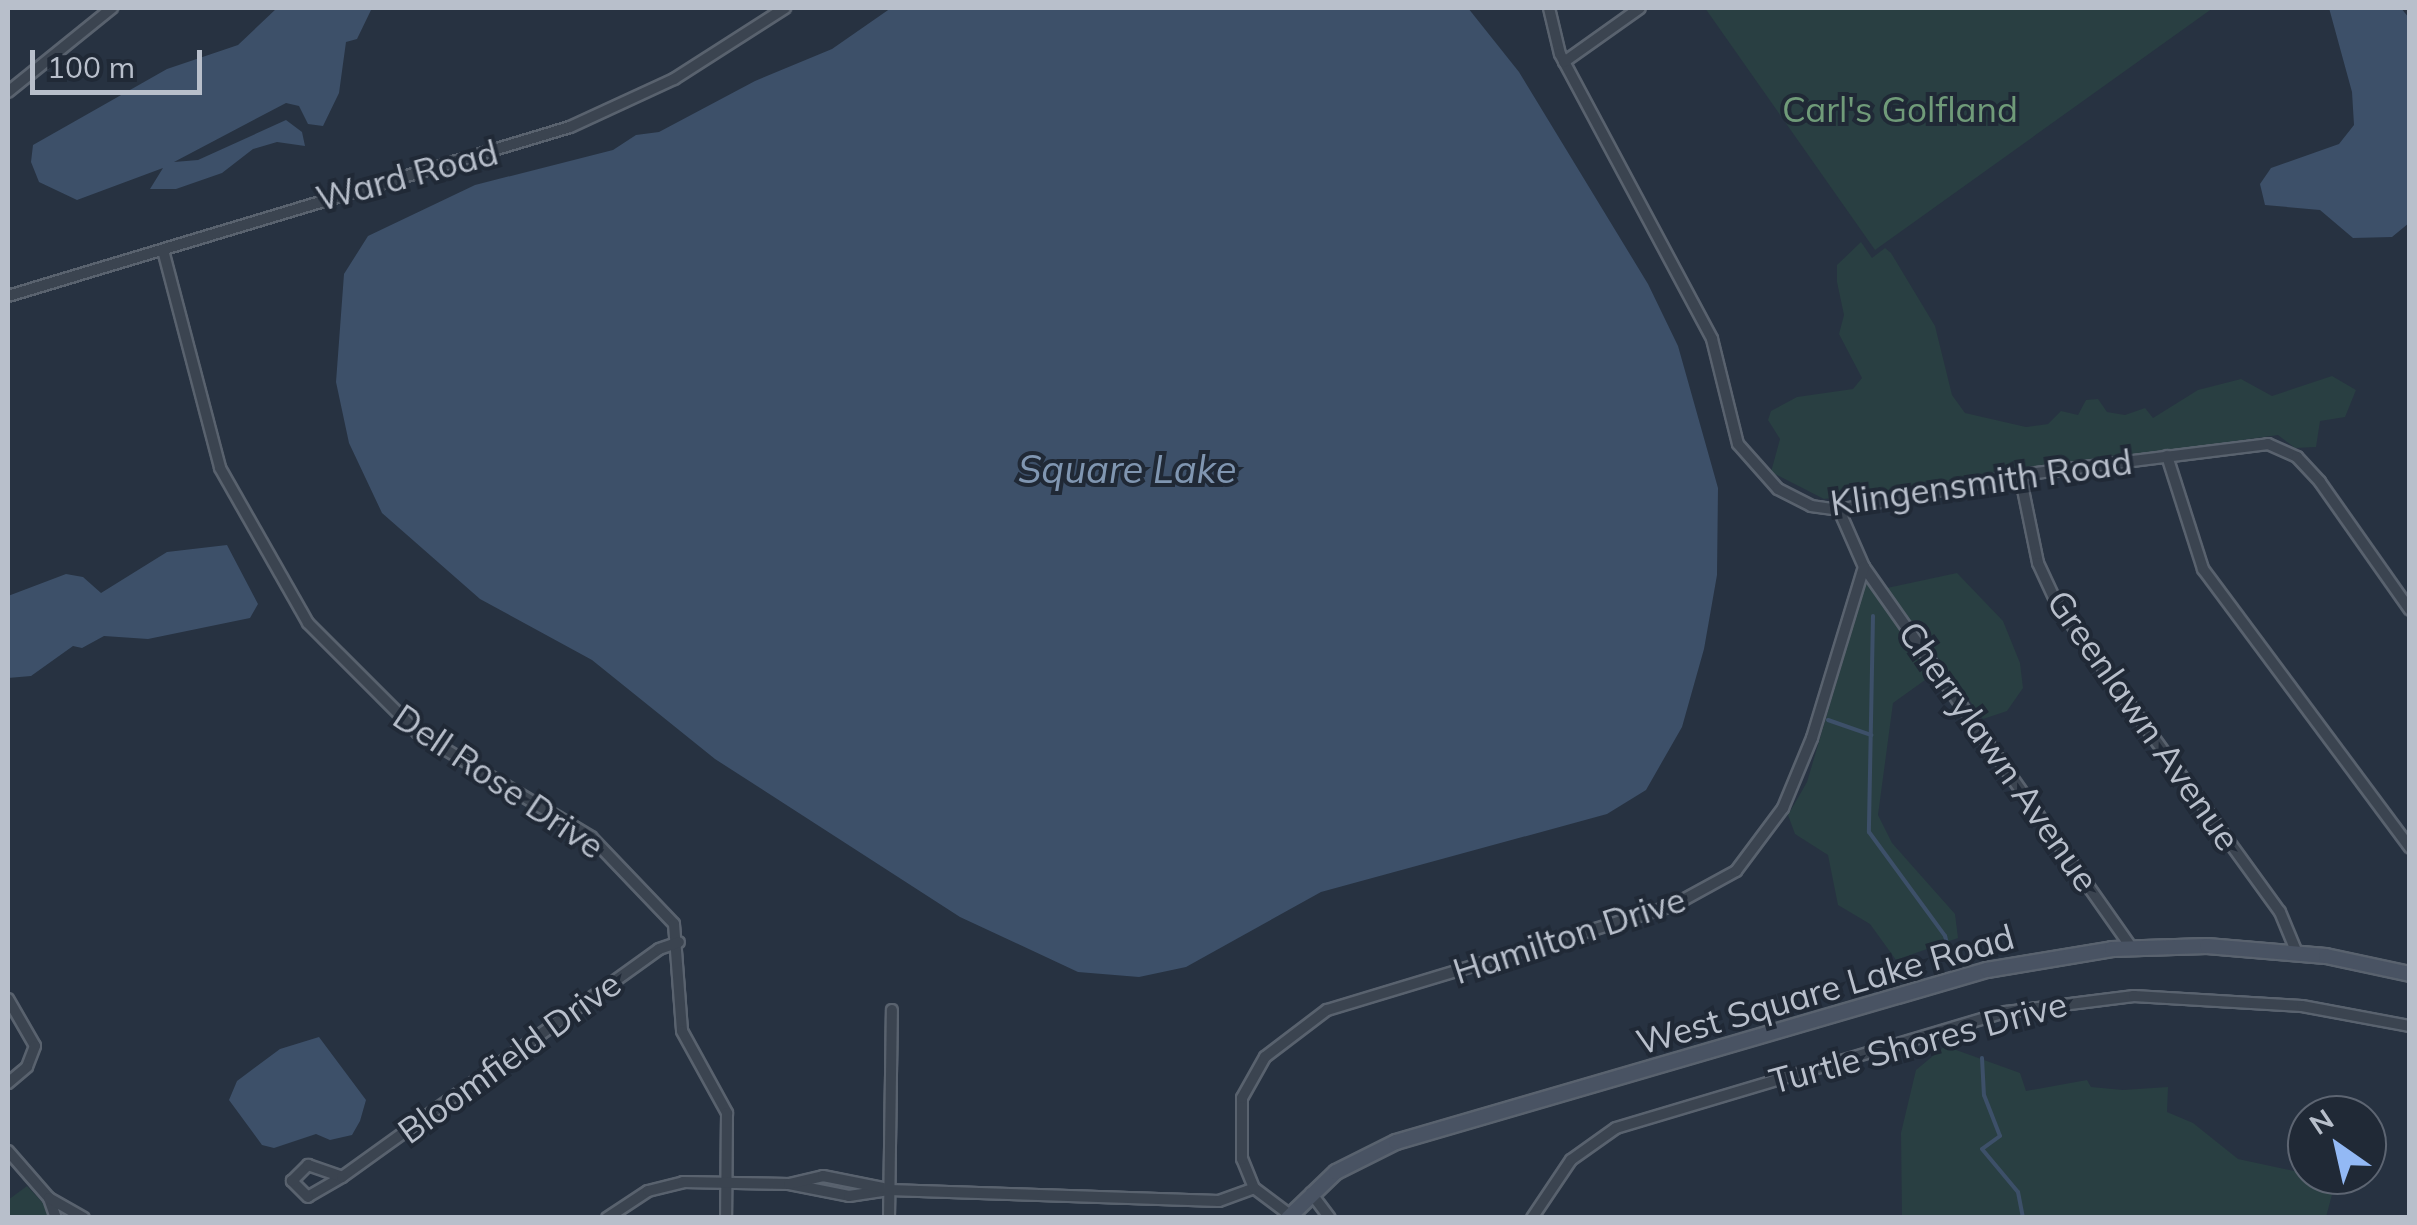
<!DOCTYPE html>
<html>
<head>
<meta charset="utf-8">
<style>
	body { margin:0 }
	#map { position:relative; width:2417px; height:1225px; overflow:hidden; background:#273241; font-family:Mulish,sans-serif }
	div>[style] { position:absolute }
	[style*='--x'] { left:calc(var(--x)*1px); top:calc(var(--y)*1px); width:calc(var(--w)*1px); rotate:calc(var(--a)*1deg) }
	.green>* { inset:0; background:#293f42 }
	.water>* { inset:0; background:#3d5069 }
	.stream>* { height:4px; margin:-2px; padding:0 2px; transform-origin:2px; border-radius:2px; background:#3d5069 }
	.roads { filter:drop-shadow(2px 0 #59626e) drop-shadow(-2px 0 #59626e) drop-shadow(0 2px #59626e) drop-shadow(0 -2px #59626e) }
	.street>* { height:10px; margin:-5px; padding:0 5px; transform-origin:5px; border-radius:5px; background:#3b4450 }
	.secondary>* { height:14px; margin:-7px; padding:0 7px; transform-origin:7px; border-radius:7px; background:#495363 }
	span { translate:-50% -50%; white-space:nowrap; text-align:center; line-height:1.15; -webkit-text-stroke:8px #202936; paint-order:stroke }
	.park-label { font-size:35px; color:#709b79 }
	.street-label { font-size:35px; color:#b8bfcb }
	.water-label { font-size:38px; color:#8096b1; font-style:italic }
	.frame { position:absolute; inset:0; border:10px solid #b8bfcb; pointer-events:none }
	.north { position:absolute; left:2287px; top:1095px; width:100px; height:100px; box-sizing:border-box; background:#202936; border:2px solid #5d6572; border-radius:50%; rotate:326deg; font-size:28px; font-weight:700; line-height:40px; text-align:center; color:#b8bfcb }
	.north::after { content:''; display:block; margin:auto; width:35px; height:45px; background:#93b9f5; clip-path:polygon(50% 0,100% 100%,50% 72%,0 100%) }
	.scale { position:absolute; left:30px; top:50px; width:172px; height:45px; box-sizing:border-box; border:5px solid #b8bfcb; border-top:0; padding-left:12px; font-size:30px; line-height:35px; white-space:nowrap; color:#b8bfcb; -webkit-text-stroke:8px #202936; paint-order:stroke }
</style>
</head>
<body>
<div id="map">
	<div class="green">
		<div style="clip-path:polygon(1705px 8px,2213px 8px,1875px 250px)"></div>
		<div style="clip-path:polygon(1861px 242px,1872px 258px,1885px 248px,1891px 253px,1935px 326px,1952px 395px,1965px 413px,2026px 427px,2048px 424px,2061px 411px,2078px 415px,2086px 400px,2098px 399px,2107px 412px,2125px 415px,2145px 408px,2153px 418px,2198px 390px,2241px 379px,2272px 396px,2332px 376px,2356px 390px,2345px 417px,2320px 421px,2316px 447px,2295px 448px,2278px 435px,1824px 499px,1771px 472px,1780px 439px,1768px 420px,1771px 411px,1797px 397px,1853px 389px,1862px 378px,1839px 334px,1844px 315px,1837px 282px,1837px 265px)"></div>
		<div style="clip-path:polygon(1957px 573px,2003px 621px,2020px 663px,2023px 688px,2007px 711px,1983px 719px,1887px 588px)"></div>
		<div style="clip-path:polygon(1866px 583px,1932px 675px,1893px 703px,1878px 815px,1892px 843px,1955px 914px,1958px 938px,1896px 960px,1870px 924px,1838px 905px,1828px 855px,1795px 834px,1788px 815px,1807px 782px)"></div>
		<div style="clip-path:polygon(1945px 1046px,2020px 1073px,2026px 1091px,2087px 1080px,2091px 1087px,2123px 1090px,2168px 1087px,2167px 1112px,2193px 1123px,2238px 1159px,2336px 1180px,2326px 1217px,1902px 1217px,1901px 1133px,1916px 1070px)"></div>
		<div style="clip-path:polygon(27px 1186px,44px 1204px,49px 1217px,8px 1217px,8px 1200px)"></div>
	</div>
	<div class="water">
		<div style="clip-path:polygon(277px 8px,372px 8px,357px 39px,346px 42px,339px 93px,323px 126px,308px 124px,299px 106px,286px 103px,174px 162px,198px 160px,286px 120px,302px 132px,305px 146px,277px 142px,253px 149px,222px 173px,176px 189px,150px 189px,163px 168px,77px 200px,39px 182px,31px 162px,33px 145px,167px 69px,238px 45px)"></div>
		<div style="clip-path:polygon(891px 8px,1468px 8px,1519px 72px,1648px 284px,1678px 346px,1718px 488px,1717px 575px,1704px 649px,1682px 727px,1646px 790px,1607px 814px,1321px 892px,1186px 967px,1139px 977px,1078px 972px,960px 917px,715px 759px,592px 660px,480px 599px,382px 513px,349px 443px,336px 382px,344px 274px,368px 236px,475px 185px,613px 150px,636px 135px,659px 132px,755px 81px,832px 49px)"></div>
		<div style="clip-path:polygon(2329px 8px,2401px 8px,2409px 18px,2409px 223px,2392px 237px,2353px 238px,2320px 210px,2265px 205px,2260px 184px,2271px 168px,2339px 144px,2354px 125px,2352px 92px)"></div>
		<div style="clip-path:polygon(227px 545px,258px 604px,250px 618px,148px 639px,104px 636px,82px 648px,73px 646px,31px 676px,8px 678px,8px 596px,66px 574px,83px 577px,101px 593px,167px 552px)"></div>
		<div style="clip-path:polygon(319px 1037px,366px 1100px,360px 1121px,352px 1135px,330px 1140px,316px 1134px,274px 1148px,262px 1145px,229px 1100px,237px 1081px,280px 1049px)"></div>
	</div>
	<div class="stream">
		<div style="--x:1873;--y:616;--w:216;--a:91.1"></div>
		<div style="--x:1869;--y:832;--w:129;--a:53.8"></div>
		<div style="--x:1945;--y:936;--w:29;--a:74"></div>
		<div style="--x:1828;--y:720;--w:46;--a:19.2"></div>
		<div style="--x:1982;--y:1058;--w:37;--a:87"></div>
		<div style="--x:1984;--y:1095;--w:44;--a:68.7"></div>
		<div style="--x:2000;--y:1136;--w:22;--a:144"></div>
		<div style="--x:1982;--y:1149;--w:56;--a:50.1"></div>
		<div style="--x:2018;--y:1192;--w:26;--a:79"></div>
	</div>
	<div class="roads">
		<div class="street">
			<div style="--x:1549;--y:8;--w:47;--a:76.6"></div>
			<div style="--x:1560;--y:54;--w:323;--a:61.9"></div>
			<div style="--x:1712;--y:339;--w:108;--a:76.1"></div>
			<div style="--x:1738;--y:444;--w:60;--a:48.4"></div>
			<div style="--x:1778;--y:489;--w:37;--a:27"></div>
			<div style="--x:1811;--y:506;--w:28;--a:8"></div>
			<div style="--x:1839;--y:510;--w:184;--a:-10.9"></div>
			<div style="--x:2020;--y:475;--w:250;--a:-7.1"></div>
			<div style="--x:2268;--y:444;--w:32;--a:24"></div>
			<div style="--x:2297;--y:457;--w:34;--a:47"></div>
			<div style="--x:2320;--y:482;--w:156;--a:54.9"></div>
			<div style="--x:1564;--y:62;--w:93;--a:-35.4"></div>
			<div style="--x:8;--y:92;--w:134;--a:-38.9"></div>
			<div style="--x:163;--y:250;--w:225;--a:75.3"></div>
			<div style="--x:220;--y:468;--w:178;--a:60.4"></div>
			<div style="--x:308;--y:623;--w:156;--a:45"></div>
			<div style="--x:418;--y:733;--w:202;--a:31"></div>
			<div style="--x:591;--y:837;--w:120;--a:46.3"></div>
			<div style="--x:674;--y:924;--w:107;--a:85.7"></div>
			<div style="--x:682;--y:1031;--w:94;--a:61.2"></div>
			<div style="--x:727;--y:1113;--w:105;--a:90.5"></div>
			<div style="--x:8;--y:296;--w:587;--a:-16.74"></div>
			<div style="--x:570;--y:127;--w:115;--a:-24.8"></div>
			<div style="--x:674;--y:79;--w:132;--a:-32.6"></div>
			<div style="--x:2167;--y:456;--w:119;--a:72.3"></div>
			<div style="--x:2203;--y:569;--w:347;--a:53.4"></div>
			<div style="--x:2020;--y:475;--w:90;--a:78.4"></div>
			<div style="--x:2038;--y:563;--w:45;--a:65.1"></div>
			<div style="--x:2057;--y:604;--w:380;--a:54.1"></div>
			<div style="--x:2280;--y:912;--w:44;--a:67.5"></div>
			<div style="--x:1839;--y:510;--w:62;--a:66.3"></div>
			<div style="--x:1864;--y:567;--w:464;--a:54.9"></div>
			<div style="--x:8;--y:999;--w:54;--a:60.1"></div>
			<div style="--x:35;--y:1046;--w:22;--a:111"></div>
			<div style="--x:27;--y:1067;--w:25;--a:140"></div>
			<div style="--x:8;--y:1151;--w:62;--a:48.9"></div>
			<div style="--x:49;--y:1198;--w:21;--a:71"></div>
			<div style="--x:342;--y:1177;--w:39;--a:150"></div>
			<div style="--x:308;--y:1197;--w:23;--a:-135"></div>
			<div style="--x:292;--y:1181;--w:23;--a:-45"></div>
			<div style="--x:308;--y:1165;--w:36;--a:19"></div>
			<div style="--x:342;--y:1177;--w:390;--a:-35.7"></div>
			<div style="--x:659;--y:949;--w:21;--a:-19"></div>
			<div style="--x:789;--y:1184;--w:61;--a:11.3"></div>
			<div style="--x:849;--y:1196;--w:40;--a:-8.5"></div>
			<div style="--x:889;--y:1190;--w:330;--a:1.9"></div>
			<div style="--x:1219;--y:1201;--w:37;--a:-20"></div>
			<div style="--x:1311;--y:1193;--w:31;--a:53"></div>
			<div style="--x:49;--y:1198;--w:40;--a:29.7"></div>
			<div style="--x:1290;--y:1215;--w:45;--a:-143.1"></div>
			<div style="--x:1254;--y:1188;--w:31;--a:-112"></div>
			<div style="--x:1242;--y:1159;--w:61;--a:-90"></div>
			<div style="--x:1242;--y:1098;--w:47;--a:-60.7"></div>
			<div style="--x:1265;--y:1057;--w:78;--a:-37.2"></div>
			<div style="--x:1327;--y:1010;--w:363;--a:-16.8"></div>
			<div style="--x:1674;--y:905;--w:71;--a:-28.7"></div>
			<div style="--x:1736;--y:871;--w:79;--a:-53.3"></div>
			<div style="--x:1783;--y:808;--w:76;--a:-67.5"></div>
			<div style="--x:1812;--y:738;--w:179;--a:-73.1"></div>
			<div style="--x:607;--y:1218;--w:49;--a:-33.4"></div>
			<div style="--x:648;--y:1191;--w:36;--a:-14"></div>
			<div style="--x:683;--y:1182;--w:106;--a:1.1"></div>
			<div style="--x:789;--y:1184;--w:35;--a:-13"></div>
			<div style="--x:823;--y:1176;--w:61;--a:11.3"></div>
			<div style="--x:889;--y:1218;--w:208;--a:-89.2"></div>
			<div style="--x:1532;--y:1218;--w:70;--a:-56.1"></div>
			<div style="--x:1571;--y:1160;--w:55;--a:-35.4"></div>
			<div style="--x:1616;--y:1128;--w:407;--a:-16.6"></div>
			<div style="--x:2006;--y:1012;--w:129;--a:-7.1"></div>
			<div style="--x:2134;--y:996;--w:168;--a:3.4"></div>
			<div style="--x:2302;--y:1006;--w:110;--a:10.5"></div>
		</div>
		<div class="secondary">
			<div style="--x:1288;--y:1218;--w:66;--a:-43.8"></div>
			<div style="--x:1336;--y:1172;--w:67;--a:-26.6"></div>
			<div style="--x:1396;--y:1142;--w:616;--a:-16.23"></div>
			<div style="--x:1987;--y:970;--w:127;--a:-9.5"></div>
			<div style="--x:2112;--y:949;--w:95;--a:-1.8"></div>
			<div style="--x:2207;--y:946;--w:119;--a:4.8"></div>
			<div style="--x:2326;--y:956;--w:86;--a:12.1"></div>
		</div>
	</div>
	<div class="park-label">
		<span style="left:1900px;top:109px">Carl's Golfland</span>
	</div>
	<div class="street-label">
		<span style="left:407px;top:175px;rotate:-15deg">Ward Road</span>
		<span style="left:1981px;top:482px;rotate:-8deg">Klingensmith Road</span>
		<span style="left:2144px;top:720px;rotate:55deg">Greenlawn Avenue</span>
		<span style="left:1999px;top:756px;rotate:55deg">Cherrylawn Avenue</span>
		<span style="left:499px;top:781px;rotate:34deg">Dell Rose Drive</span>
		<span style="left:1569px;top:935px;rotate:-18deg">Hamilton Drive</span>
		<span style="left:1825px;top:989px;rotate:-16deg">West Square Lake Road</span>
		<span style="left:1918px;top:1042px;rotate:-15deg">Turtle Shores Drive</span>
		<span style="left:509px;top:1057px;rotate:-36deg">Bloomfield Drive</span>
	</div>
	<div class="water-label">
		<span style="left:1127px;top:470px">Square Lake</span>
	</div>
	<div class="frame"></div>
	<div class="north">N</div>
	<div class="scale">100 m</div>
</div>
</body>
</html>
